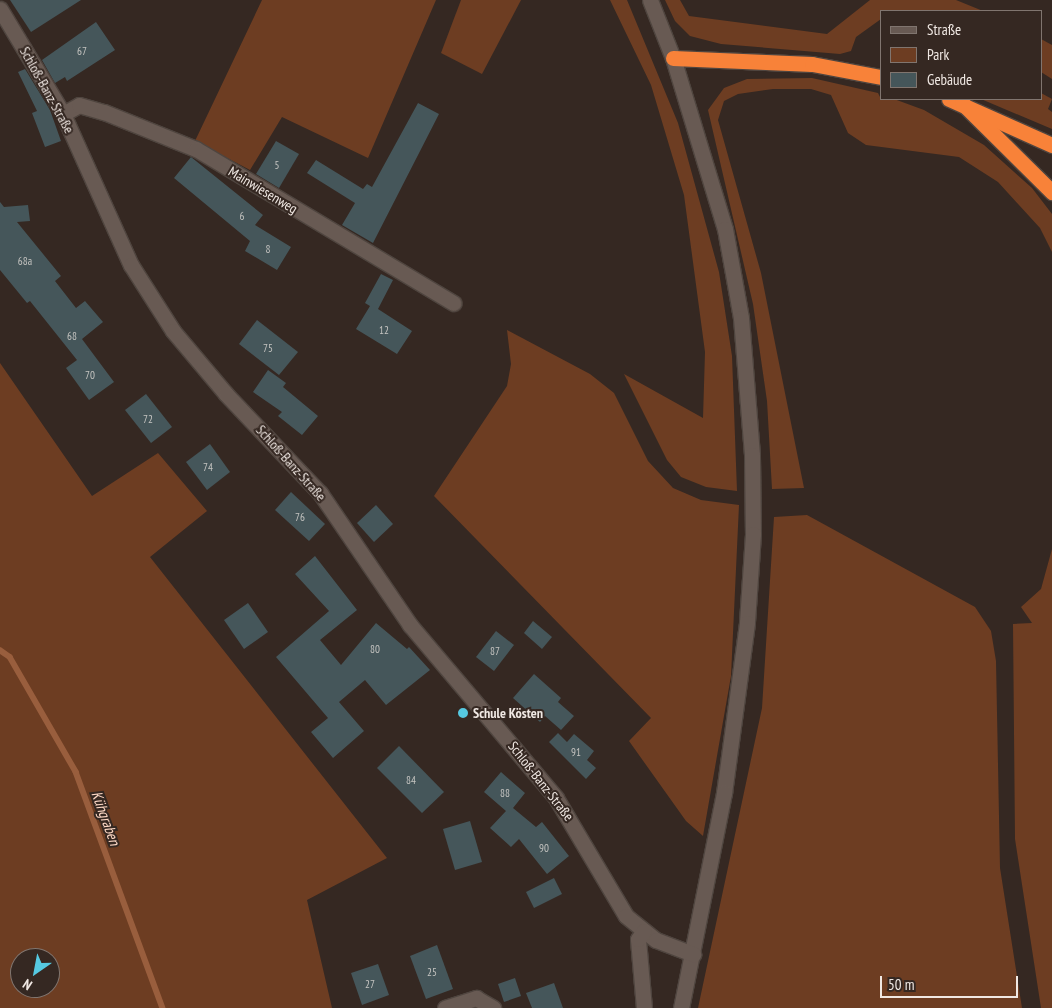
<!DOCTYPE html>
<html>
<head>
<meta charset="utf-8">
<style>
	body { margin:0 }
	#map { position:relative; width:1052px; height:1008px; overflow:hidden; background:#352822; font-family:"PT Sans Narrow",sans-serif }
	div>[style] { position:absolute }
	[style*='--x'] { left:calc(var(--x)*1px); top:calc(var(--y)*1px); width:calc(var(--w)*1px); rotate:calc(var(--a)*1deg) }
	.green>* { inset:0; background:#6d3d22 }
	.stream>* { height:5.5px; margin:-2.75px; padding:0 2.75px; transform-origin:2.75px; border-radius:2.75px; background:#995e3d }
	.building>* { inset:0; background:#45565a }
	.roads { filter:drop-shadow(1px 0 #4f453f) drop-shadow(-1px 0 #4f453f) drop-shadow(0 1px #4f453f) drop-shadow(0 -1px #4f453f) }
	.minor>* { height:15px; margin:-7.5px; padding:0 7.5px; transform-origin:7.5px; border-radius:7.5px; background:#685a53 }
	.highway>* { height:15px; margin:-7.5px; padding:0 7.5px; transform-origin:7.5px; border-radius:7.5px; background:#f88239 }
	.dots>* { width:14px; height:14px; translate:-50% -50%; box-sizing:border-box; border:2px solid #352822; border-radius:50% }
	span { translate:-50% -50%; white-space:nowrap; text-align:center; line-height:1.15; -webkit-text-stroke:4px #352822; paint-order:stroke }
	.number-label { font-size:11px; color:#c5c4c1 }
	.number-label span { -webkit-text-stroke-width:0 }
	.street-label { font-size:14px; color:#f0e8e3 }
	.poi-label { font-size:14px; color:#f0e8e3; font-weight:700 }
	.left { translate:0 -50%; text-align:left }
	.water-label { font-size:15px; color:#fcd7c4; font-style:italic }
	.legend { position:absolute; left:880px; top:10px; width:162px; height:90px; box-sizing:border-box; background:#352822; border:1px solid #80756f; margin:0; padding:6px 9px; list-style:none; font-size:15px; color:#f0e8e3 }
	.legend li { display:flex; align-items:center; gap:10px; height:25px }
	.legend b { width:25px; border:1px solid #80756f }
	.north { position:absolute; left:10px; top:948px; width:50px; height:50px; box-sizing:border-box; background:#352822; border:1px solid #80756f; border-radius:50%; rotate:213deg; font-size:14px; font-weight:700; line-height:20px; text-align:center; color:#f0e8e3 }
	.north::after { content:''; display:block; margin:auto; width:18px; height:22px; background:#56c9e1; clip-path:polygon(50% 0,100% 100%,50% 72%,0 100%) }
	.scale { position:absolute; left:880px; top:976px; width:138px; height:22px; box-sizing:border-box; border:2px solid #f0e8e3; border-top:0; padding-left:6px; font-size:15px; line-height:18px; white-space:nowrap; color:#f0e8e3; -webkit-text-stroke:4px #352822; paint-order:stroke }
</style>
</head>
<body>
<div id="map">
	<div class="green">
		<div style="clip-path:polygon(262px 0,436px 0,368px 158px,282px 117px,250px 170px,195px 141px)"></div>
		<div style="clip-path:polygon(461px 0,521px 0,482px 74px,441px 53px)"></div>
		<div style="clip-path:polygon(610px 0,627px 0,678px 123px,719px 272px,732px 356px,737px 491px,706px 487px,681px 477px,667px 460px,624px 374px,703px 418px,705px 352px,684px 195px,651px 85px)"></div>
		<div style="clip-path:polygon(665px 0,680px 0,689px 16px,827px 34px,870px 0,956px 0,983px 11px,881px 11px,881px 19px,856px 37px,851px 51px,840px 54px,721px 44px,690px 36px,675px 21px)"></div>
		<div style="clip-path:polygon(1041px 39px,1052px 45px,1052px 79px,1041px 72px)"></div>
		<div style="clip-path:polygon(812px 78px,878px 93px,881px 99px,894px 99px,924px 110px,984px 145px,1032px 188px,1052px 214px,1052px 252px,1040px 228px,998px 182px,959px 157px,866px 145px,848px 133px,831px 95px,811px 89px,773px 89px,738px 94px,724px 101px,718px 120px,761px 273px,804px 488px,772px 489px,767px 401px,753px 304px,708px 110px,724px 88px,747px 79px)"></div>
		<div style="clip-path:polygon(1041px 93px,1052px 99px,1048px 109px,1052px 112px,1052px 129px,981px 99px,1041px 99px)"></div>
		<div style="clip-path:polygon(507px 330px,590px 374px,614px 393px,648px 461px,673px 488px,701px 500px,739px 505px,731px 676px,703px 836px,686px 821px,629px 741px,651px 718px,434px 496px,507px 386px,511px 364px)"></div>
		<div style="clip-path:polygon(evenodd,0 363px,92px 496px,158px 453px,207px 511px,150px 557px,387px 858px,307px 900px,332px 1008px,0 1008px,0 363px,20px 958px,50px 958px,50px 988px,20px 988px,20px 958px)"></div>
		<div style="clip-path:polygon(807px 515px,975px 607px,991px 631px,996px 661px,1000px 868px,1022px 1008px,698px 1008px,762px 708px,774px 517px)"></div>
		<div style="clip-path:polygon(1052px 549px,1052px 1008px,1041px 1008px,1015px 839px,1013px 624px,1032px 623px,1021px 607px,1041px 589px)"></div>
	</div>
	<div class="stream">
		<div style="--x:0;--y:650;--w:12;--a:35"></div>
		<div style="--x:10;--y:657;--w:133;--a:60.1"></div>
		<div style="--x:76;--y:772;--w:252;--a:69.8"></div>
	</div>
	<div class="building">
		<div style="clip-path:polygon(10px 0,81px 0,31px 32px)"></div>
		<div style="clip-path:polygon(96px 22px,115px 50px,67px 81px,65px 77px,55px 83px,42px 60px)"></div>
		<div style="clip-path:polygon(25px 69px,50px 110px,61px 141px,45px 147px,32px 113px,37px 111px,18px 72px)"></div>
		<div style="clip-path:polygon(418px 103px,439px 114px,373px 243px,342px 225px,355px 203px,307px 173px,316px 160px,363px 189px,367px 184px,372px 187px)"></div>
		<div style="clip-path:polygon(276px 141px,299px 154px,279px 188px,256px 174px)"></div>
		<div style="clip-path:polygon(191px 157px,263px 215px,255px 225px,291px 247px,277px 270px,245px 251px,250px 241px,174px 178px)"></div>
		<div style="clip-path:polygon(0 202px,4px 207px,28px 205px,30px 221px,17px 222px,61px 276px,55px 281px,76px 308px,85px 301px,103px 322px,82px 339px,114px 382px,89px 400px,66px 368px,77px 360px,30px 301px,27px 303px,0 270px)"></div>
		<div style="clip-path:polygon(381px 274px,393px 280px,378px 309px,412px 331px,397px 354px,356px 329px,370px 306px,365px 303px)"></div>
		<div style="clip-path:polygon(257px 320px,298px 352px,279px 375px,239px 344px)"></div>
		<div style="clip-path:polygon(268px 370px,286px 383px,283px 387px,318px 416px,302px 435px,278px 416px,282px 412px,253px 392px)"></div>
		<div style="clip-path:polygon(146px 394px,172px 427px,151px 443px,125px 410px)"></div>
		<div style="clip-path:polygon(210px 444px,230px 472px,207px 490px,186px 462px)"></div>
		<div style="clip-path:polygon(291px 492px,325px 524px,309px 541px,275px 510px)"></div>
		<div style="clip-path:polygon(376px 505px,393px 524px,374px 542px,357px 523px)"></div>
		<div style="clip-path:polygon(315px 556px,357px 610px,320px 640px,341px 665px,376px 623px,407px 649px,409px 647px,430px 670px,386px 705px,365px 680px,339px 702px,364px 731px,333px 758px,311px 732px,328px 718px,276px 657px,329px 611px,295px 574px)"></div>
		<div style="clip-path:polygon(248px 603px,268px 632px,244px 649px,224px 620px)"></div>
		<div style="clip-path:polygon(533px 621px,552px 637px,542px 649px,524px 633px)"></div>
		<div style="clip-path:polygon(496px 631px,514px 645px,494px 671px,476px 657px)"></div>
		<div style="clip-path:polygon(534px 674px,561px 698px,558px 702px,574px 716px,561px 730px,545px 716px,540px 722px,513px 698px)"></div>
		<div style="clip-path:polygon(558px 733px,567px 742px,574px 734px,594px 751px,587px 760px,596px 768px,586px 779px,549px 742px)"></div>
		<div style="clip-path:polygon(399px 746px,444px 792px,422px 813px,377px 768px)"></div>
		<div style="clip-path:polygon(501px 772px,525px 793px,513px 808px,536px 827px,542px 822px,569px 856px,547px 874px,519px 839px,511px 847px,490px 828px,506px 811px,484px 792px)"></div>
		<div style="clip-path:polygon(470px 821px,482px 862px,455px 870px,443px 829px)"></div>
		<div style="clip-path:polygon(554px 878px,562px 894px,534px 908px,526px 892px)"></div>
		<div style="clip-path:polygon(437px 945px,453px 989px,426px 999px,410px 956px)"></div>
		<div style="clip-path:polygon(378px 964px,389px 995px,362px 1005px,351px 973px)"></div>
		<div style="clip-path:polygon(515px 978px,521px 996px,504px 1002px,498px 984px)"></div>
		<div style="clip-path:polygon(554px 983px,563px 1008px,532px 1008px,526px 993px)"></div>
	</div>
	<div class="roads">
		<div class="minor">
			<div style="--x:650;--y:0;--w:62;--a:68.4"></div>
			<div style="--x:673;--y:58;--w:179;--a:73.1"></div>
			<div style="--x:725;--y:229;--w:90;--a:79.8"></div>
			<div style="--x:741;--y:318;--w:137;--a:85.4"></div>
			<div style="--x:752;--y:455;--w:79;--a:89.3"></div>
			<div style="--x:753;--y:534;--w:89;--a:93.9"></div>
			<div style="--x:747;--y:623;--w:172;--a:97.7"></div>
			<div style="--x:724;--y:793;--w:219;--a:101.3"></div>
			<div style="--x:0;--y:9;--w:122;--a:59"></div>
			<div style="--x:63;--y:114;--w:166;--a:65.8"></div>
			<div style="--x:131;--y:265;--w:78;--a:57.5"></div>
			<div style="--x:173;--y:331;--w:82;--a:49.9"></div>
			<div style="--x:226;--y:394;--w:137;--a:46.5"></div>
			<div style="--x:320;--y:493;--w:160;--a:55.7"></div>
			<div style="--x:410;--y:625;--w:226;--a:49.8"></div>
			<div style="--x:556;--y:798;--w:137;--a:59.3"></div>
			<div style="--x:626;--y:916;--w:38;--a:39"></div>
			<div style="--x:656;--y:940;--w:40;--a:21"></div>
			<div style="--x:63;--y:114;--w:18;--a:-29"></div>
			<div style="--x:79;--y:105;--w:26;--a:16"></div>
			<div style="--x:104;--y:112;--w:99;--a:21.9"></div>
			<div style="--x:196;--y:149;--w:300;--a:30.9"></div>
			<div style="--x:445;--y:1008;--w:33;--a:-18"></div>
			<div style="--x:476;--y:998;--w:20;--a:30"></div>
			<div style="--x:644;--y:1008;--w:69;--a:-95"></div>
			<div style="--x:638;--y:939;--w:10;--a:-53"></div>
		</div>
		<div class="highway">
			<div style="--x:673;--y:58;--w:139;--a:2.5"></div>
			<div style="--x:812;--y:64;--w:70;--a:10.7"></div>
			<div style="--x:949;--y:99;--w:113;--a:24.1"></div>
			<div style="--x:962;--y:103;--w:127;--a:44.7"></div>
		</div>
	</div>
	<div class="dots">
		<div style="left:463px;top:713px;background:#56c9e1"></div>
	</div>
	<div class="number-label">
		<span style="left:82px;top:51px">67</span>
		<span style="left:277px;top:165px">5</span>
		<span style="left:242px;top:216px">6</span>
		<span style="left:268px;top:249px">8</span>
		<span style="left:25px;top:261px">68a</span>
		<span style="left:384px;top:330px">12</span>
		<span style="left:72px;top:336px">68</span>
		<span style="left:268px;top:348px">75</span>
		<span style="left:90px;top:375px">70</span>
		<span style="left:148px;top:419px">72</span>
		<span style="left:208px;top:467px">74</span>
		<span style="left:300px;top:517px">76</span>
		<span style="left:375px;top:649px">80</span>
		<span style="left:495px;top:651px">87</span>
		<span style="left:576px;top:752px">91</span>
		<span style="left:411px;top:780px">84</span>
		<span style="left:505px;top:793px">88</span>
		<span style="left:544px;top:848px">90</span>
		<span style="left:432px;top:972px">25</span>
		<span style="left:370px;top:984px">27</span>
	</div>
	<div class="street-label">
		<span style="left:47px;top:90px;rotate:61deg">Schloß-Banz-Straße</span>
		<span style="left:263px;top:190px;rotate:31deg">Mainwiesenweg</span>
		<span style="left:291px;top:463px;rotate:48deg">Schloß-Banz-Straße</span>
		<span style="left:541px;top:781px;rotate:52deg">Schloß-Banz-Straße</span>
	</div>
	<div class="poi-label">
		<span class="left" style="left:473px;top:713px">Schule Kösten</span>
	</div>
	<div class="water-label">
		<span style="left:106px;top:818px;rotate:70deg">Kühgraben</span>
	</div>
	<ul class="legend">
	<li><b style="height:6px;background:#685a53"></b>Straße</li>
	<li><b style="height:14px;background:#6d3d22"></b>Park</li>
	<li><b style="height:14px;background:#45565a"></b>Gebäude</li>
	</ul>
	<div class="north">N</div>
	<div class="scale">50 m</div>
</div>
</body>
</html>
